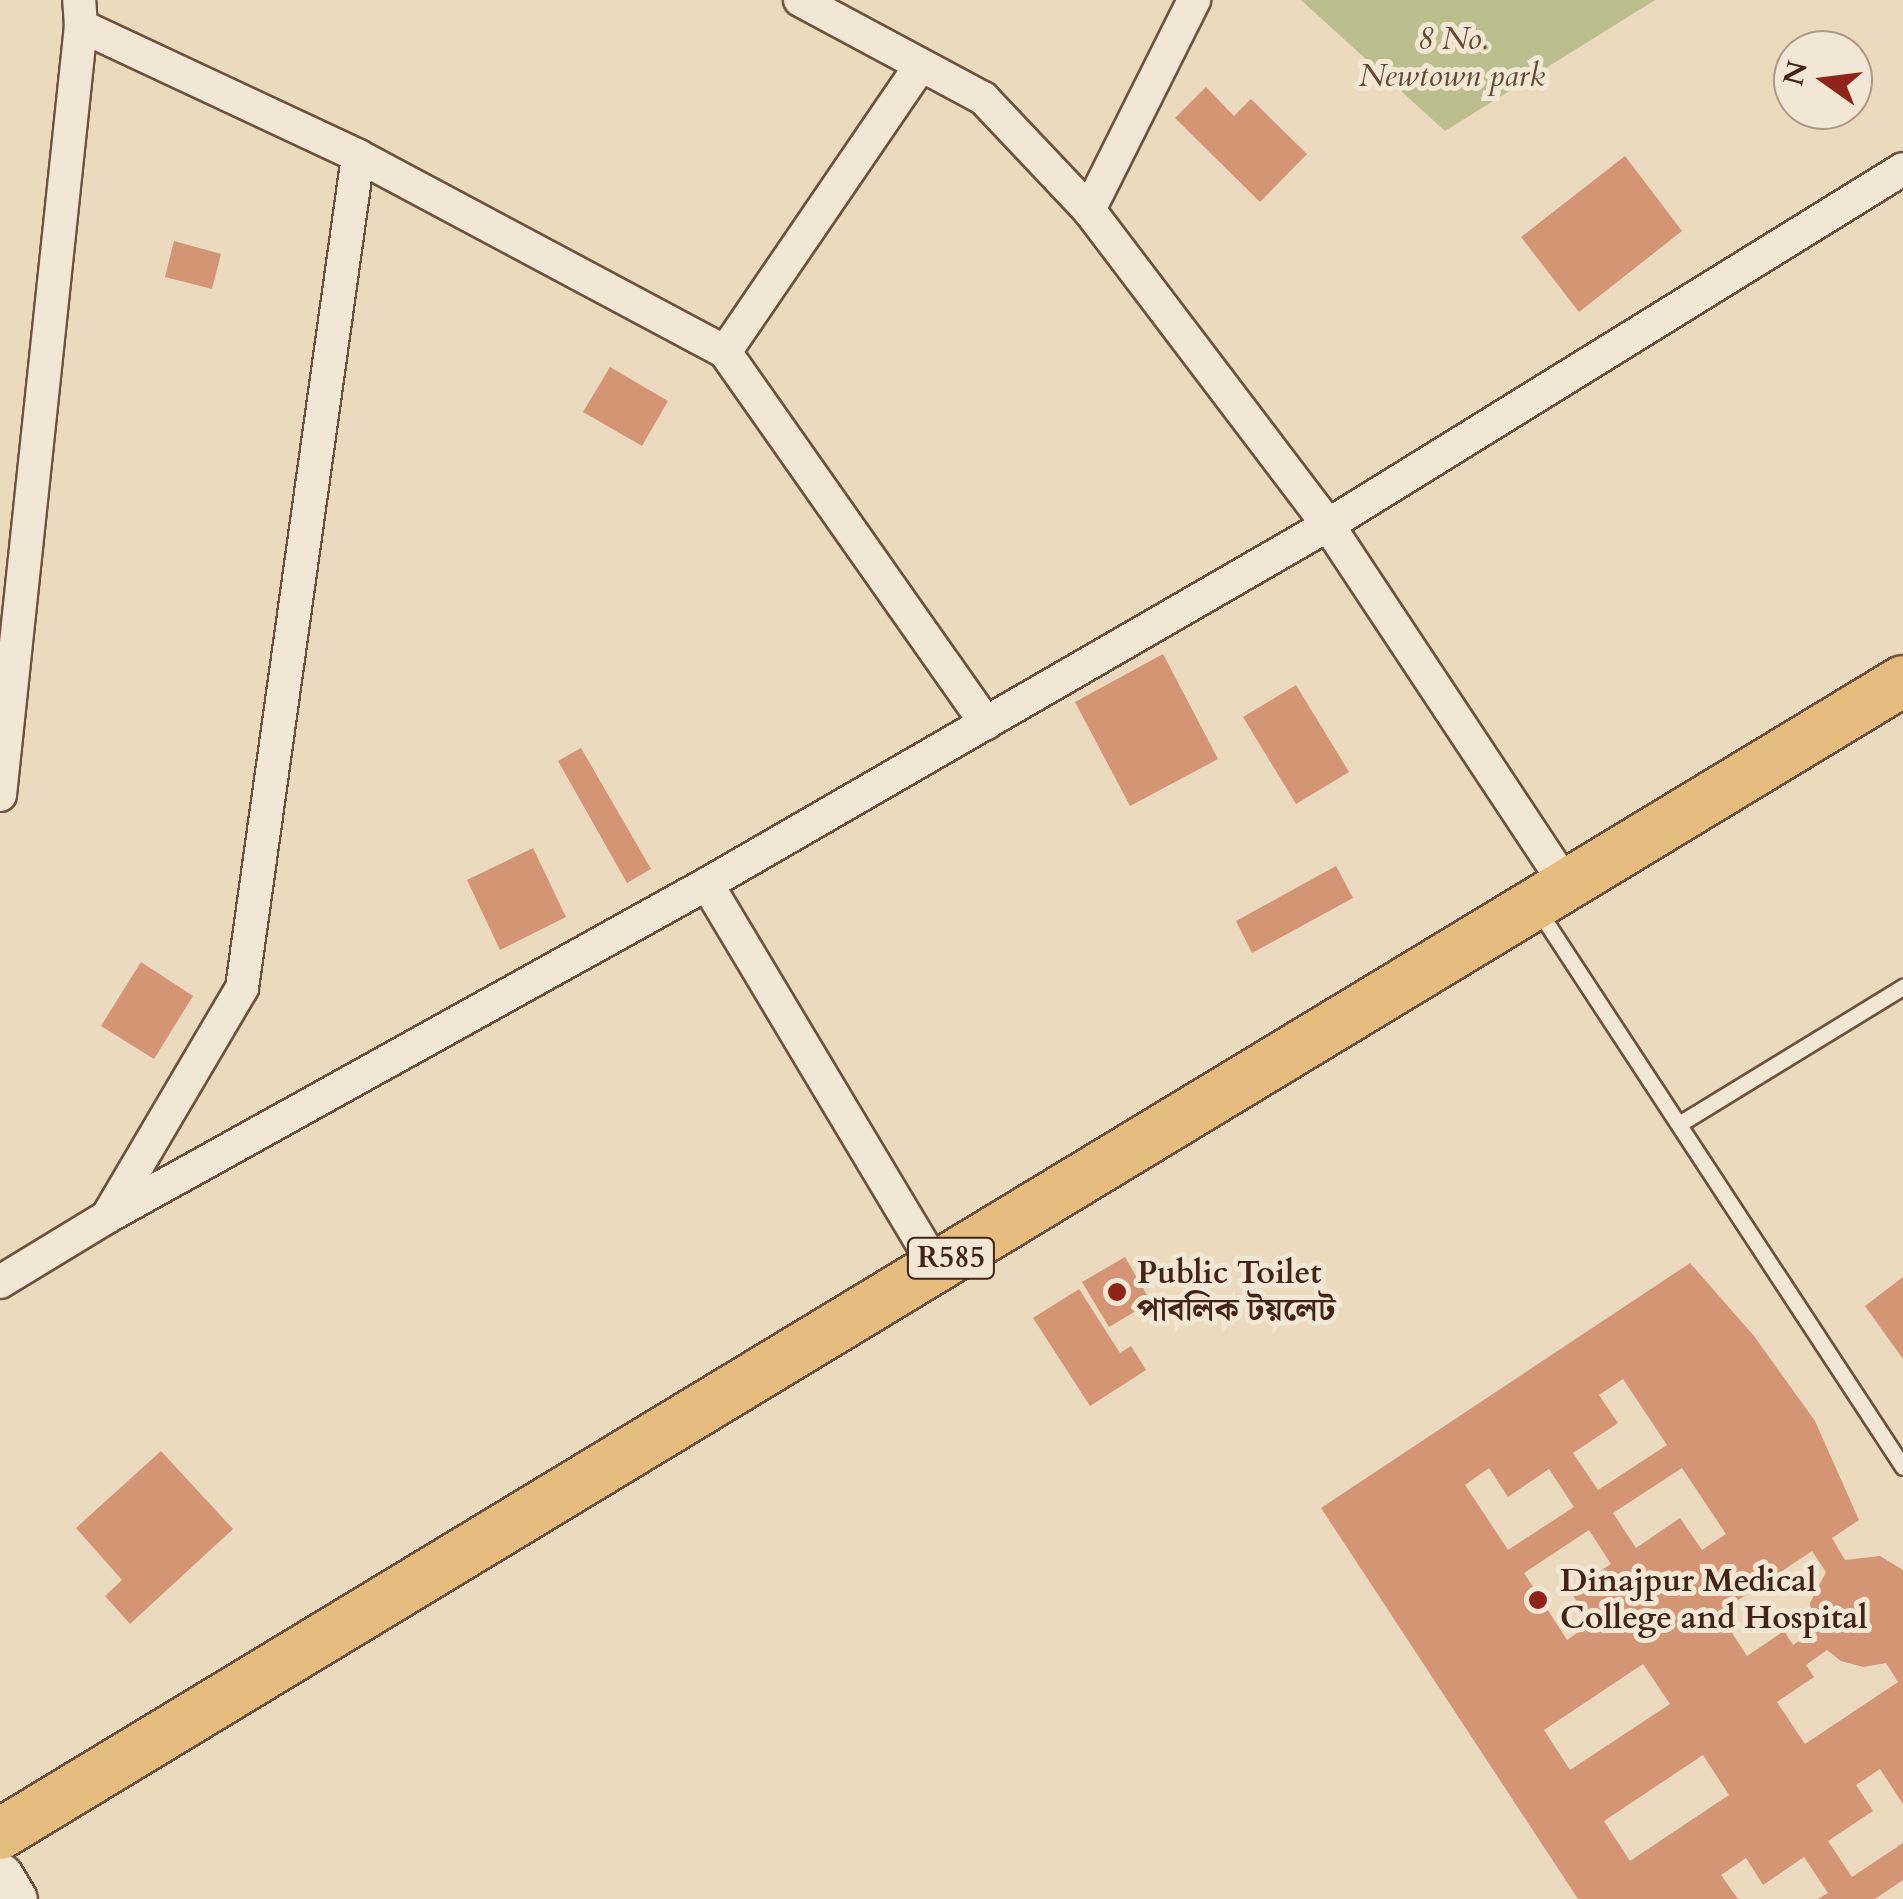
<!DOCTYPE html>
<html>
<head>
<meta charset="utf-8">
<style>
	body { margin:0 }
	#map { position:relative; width:1903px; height:1899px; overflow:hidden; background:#ebdabd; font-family:Cardo,"Noto Serif Bengali",serif }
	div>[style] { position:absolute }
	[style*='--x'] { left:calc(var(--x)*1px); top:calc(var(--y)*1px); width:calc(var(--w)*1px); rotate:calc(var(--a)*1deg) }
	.green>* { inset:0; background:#bdbe8d }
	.building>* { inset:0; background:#d49575 }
	.roads { filter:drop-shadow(2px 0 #6d523f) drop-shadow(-2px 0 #6d523f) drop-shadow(0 2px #6d523f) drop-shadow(0 -2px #6d523f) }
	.lane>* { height:15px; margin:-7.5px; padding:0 7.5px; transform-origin:7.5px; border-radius:7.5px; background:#f2e7d4 }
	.street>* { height:32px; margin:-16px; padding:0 16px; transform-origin:16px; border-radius:16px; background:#f2e7d4 }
	.secondary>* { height:45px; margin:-22.5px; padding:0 22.5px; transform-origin:22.5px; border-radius:22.5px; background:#f2e7d4 }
	.primary>* { height:50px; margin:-25px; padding:0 25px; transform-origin:25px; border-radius:25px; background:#e6bd7e }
	.dots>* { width:28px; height:28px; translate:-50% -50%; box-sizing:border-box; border:5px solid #f2e7d4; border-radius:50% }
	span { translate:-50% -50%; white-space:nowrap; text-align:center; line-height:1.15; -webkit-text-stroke:10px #f2e7d4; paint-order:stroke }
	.shield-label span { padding:2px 8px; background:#f2e7d4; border:2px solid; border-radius:8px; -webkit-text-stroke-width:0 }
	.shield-label { font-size:30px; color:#432415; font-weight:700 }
	.park-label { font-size:32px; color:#624a33; font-style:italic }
	.poi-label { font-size:32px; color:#432415; font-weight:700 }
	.left { translate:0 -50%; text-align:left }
	.north { position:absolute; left:1773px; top:30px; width:100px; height:100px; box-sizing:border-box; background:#f2e7d4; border:2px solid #ac9988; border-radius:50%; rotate:284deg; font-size:28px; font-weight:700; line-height:40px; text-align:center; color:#432415 }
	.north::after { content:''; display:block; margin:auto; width:35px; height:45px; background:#8f2418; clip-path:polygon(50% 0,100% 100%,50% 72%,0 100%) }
</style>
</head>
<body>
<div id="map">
	<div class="green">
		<div style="clip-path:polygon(1301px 0,1655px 0,1445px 131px)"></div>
	</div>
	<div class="building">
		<div style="clip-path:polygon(1206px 87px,1234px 116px,1251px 99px,1307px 154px,1260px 202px,1175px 118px)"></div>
		<div style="clip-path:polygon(1625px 156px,1682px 231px,1579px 312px,1521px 237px)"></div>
		<div style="clip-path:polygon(174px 241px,221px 254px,212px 289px,165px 277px)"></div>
		<div style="clip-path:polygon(610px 367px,668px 401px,642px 446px,583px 412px)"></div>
		<div style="clip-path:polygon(1163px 654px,1218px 759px,1130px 806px,1075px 702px)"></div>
		<div style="clip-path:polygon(1296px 685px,1349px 772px,1296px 804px,1243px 717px)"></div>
		<div style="clip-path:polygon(581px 748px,651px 869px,627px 883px,558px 761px)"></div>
		<div style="clip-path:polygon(533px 848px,566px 917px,500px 950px,467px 880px)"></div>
		<div style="clip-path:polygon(1336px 866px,1353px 898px,1252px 953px,1236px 921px)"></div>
		<div style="clip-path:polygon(141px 962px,193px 996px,154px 1059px,101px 1026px)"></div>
		<div style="clip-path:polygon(1125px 1257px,1151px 1302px,1109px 1327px,1082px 1282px)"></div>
		<div style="clip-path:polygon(evenodd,1690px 1263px,1754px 1336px,1815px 1421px,1859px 1520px,1832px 1538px,1845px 1560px,1880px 1556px,1903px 1570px,1903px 1804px,1880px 1769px,1856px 1785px,1873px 1811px,1828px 1841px,1852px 1877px,1903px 1843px,1903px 1880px,1875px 1899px,1818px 1899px,1828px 1893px,1804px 1857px,1763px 1885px,1746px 1858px,1721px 1875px,1738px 1899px,1578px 1899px,1321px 1508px,1690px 1263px,1623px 1379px,1667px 1445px,1598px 1490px,1573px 1453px,1618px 1423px,1599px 1395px,1623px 1379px,1690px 1263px,1489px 1468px,1508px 1497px,1549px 1469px,1574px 1507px,1508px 1550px,1465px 1485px,1489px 1468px,1690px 1263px,1682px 1468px,1726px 1534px,1702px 1550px,1680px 1518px,1636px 1548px,1613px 1513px,1682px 1468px,1690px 1263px,1589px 1530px,1611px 1564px,1570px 1591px,1591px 1623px,1567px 1640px,1524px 1573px,1589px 1530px,1690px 1263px,1812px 1551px,1826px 1572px,1810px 1603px,1814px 1631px,1793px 1645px,1784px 1631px,1747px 1656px,1719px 1613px,1812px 1551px,1690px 1263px,1827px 1650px,1841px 1661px,1863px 1667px,1886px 1663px,1898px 1682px,1805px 1744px,1777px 1702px,1814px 1677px,1806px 1665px,1827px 1650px,1690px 1263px,1643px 1664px,1670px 1704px,1570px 1770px,1544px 1730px,1643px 1664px,1690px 1263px,1703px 1755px,1729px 1795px,1630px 1861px,1604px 1821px,1703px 1755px)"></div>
		<div style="clip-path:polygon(1903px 1277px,1903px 1359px,1865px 1306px)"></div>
		<div style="clip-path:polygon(1079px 1289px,1120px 1353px,1131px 1346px,1146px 1370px,1090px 1406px,1033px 1318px)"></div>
		<div style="clip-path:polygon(161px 1451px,233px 1529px,130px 1624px,105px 1596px,122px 1580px,76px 1528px)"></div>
	</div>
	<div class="roads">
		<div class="lane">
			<div style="--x:1538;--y:910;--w:666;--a:56.76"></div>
			<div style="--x:1679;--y:1124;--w:263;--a:-31.5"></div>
		</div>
		<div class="street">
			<div style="--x:800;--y:0;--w:208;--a:28.2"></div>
			<div style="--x:983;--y:98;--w:154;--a:46.6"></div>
			<div style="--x:1089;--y:210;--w:395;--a:52.8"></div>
			<div style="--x:1328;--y:525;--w:431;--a:56.5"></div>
			<div style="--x:81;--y:26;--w:306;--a:25.1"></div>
			<div style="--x:358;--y:156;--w:416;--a:28.1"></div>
			<div style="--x:725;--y:352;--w:346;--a:-55.7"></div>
			<div style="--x:1089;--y:210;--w:235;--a:-63.4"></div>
			<div style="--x:725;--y:352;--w:454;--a:54.9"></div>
			<div style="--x:0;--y:795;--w:773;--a:-83.99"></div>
			<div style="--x:81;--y:26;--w:26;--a:-94"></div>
			<div style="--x:707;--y:884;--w:446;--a:59.1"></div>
			<div style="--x:107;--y:1217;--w:266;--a:-59.5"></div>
			<div style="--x:242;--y:988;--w:840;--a:-82.06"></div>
			<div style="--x:0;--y:1282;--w:125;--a:-31.3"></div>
			<div style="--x:107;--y:1217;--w:686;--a:-29.03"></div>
			<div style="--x:707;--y:884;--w:717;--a:-30.03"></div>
			<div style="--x:1328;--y:525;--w:676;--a:-31.76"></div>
		</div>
		<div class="secondary">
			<div style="--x:0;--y:1876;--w:27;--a:59"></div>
		</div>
		<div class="primary">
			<div style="--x:0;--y:1834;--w:2225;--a:-31.21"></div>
		</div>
	</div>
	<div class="dots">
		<div style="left:1117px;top:1292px;background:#8f2418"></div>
		<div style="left:1538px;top:1600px;background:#8f2418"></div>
	</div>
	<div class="shield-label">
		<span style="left:951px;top:1258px">R585</span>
	</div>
	<div class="park-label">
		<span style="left:1452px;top:58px">8 No.<br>Newtown park</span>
	</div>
	<div class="poi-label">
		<span class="left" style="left:1137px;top:1292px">Public Toilet<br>পাবলিক টয়লেট</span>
		<span class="left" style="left:1560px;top:1600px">Dinajpur Medical<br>College and Hospital</span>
	</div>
	<div class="north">N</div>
</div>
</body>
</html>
